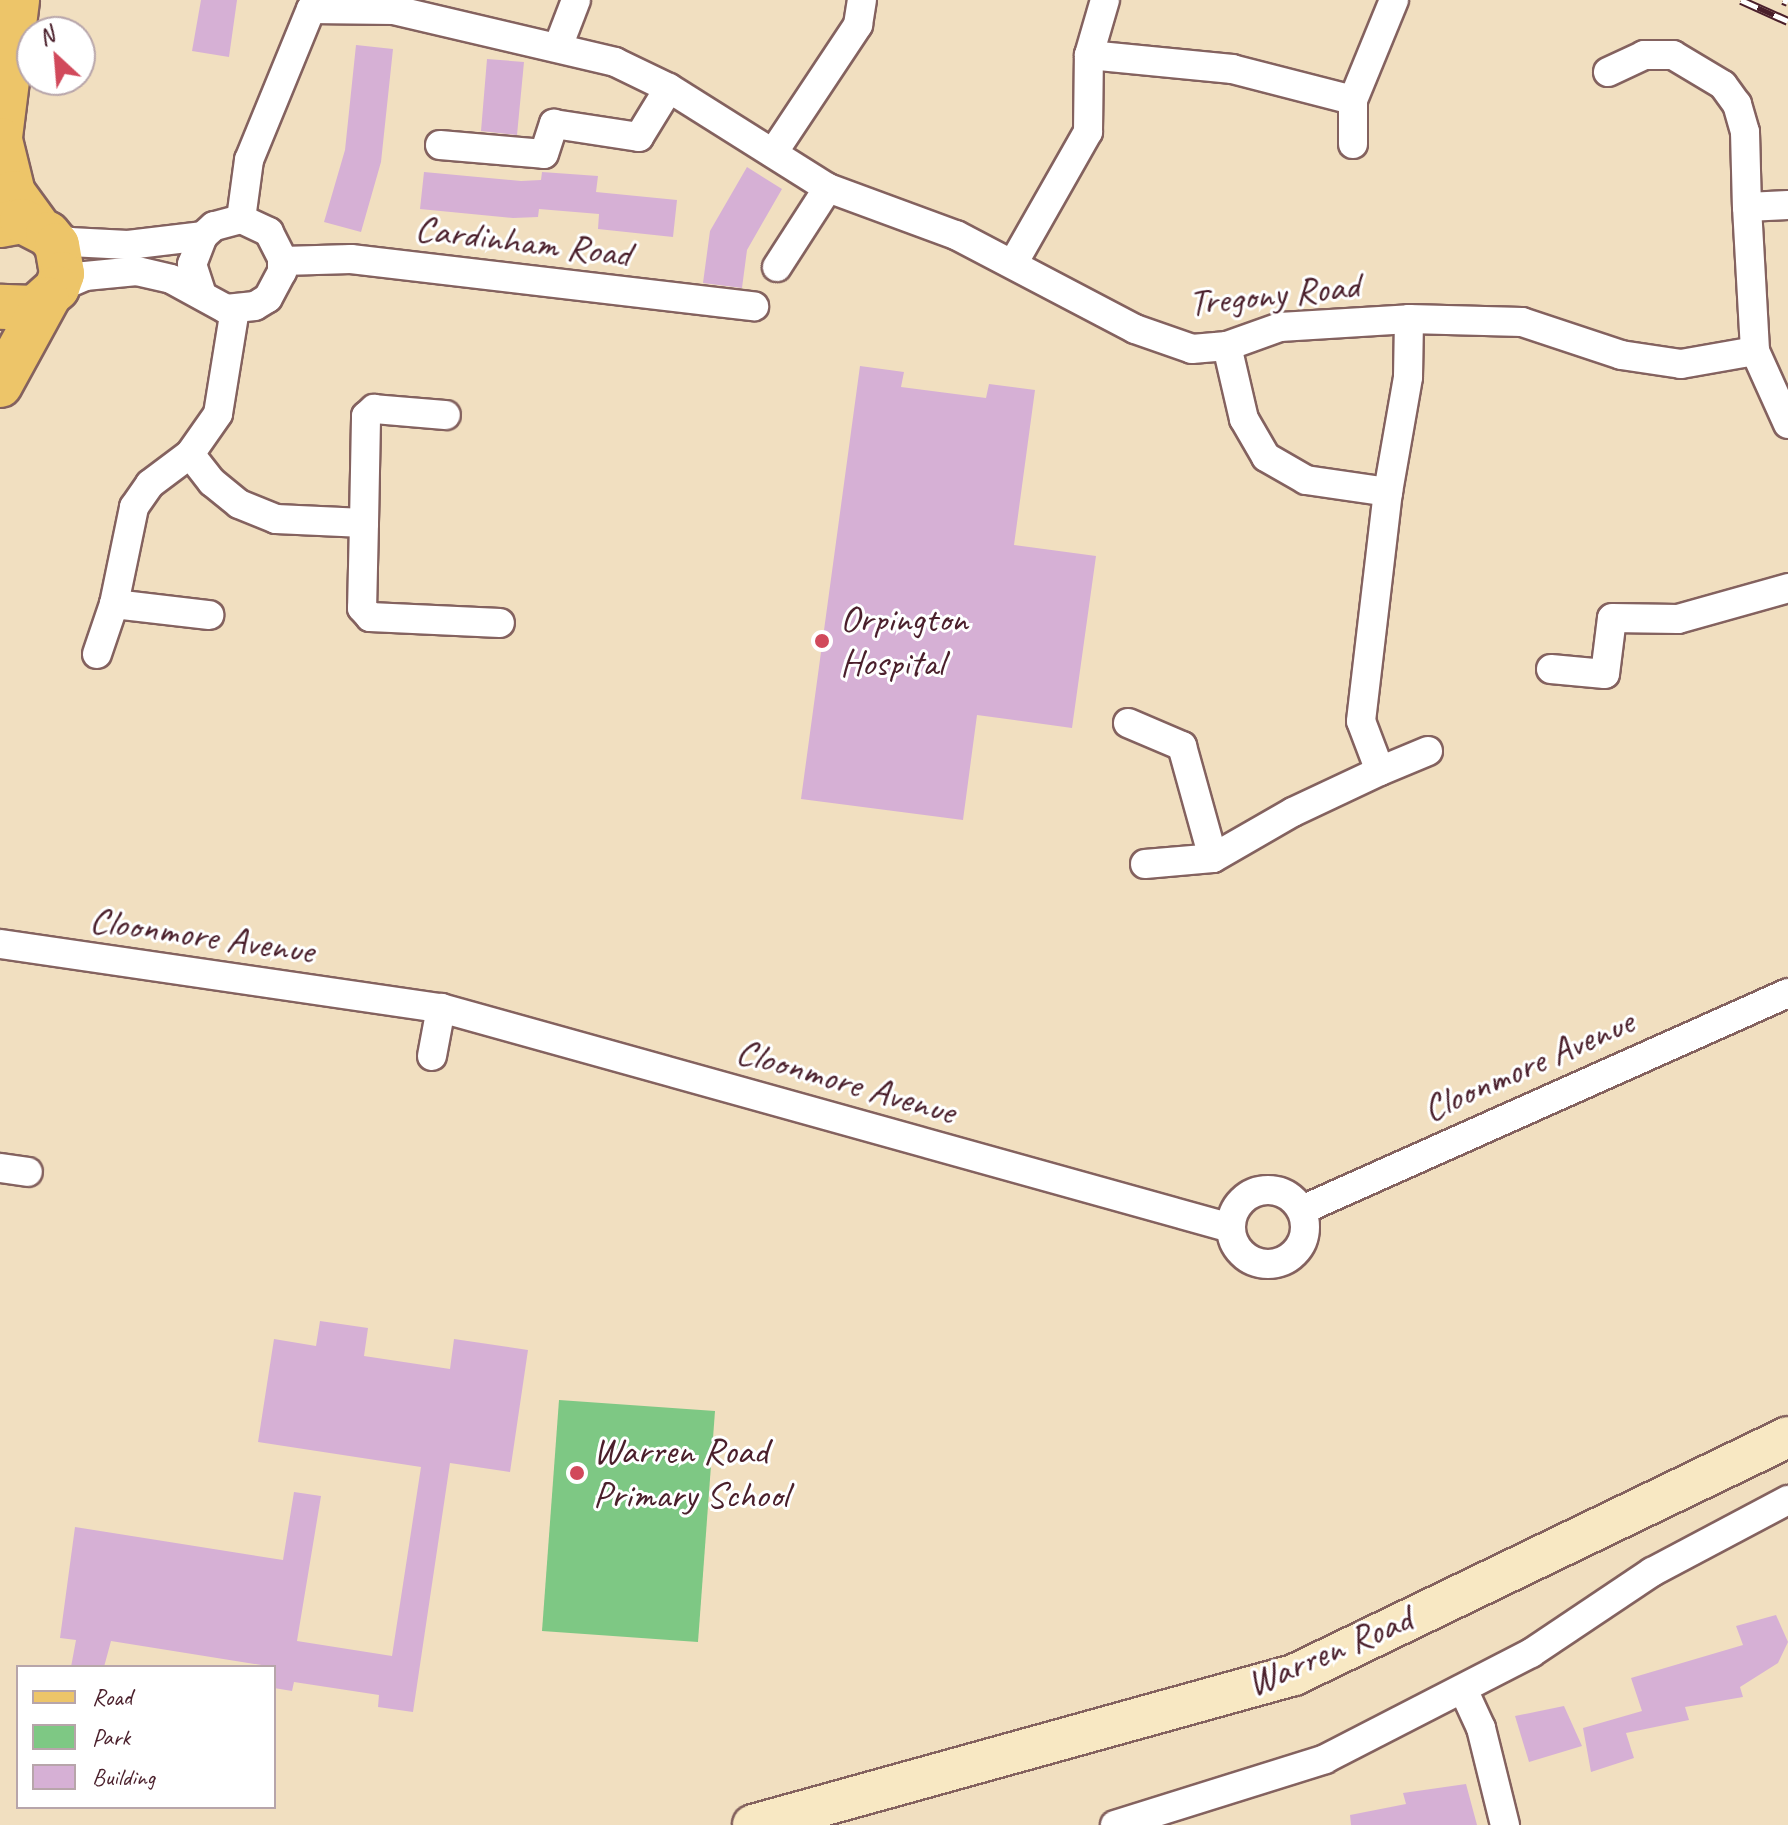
<!DOCTYPE html>
<html>
<head>
<meta charset="utf-8">
<style>
	body { margin:0 }
	#map { position:relative; width:1788px; height:1825px; overflow:hidden; background:#f1dfc0; font-family:Caveat,sans-serif }
	div>[style] { position:absolute }
	[style*='--x'] { left:calc(var(--x)*1px); top:calc(var(--y)*1px); width:calc(var(--w)*1px); rotate:calc(var(--a)*1deg) }
	.green>* { inset:0; background:#7ec884 }
	.building>* { inset:0; background:#d6b0d5 }
	.roads { filter:drop-shadow(2px 0 #84625f) drop-shadow(-2px 0 #84625f) drop-shadow(0 2px #84625f) drop-shadow(0 -2px #84625f) }
	.street>* { height:28px; margin:-14px; padding:0 14px; transform-origin:14px; border-radius:14px; background:#fff }
	.street>.ring { margin:-14px; padding:0; box-sizing:content-box; background:none; border:28px solid #fff; border-radius:50% }
	.secondary>* { height:40px; margin:-20px; padding:0 20px; transform-origin:20px; border-radius:20px; background:#f8e8c3 }
	.primary>* { height:44px; margin:-22px; padding:0 22px; transform-origin:22px; border-radius:22px; background:#edc569 }
	.rail>* { height:9px; margin-top:-4.5px; transform-origin:0; background:repeating-linear-gradient(90deg,#fff 0 18px,#4a1f2b 0 36px); box-sizing:border-box; border-block:2px solid #4a1f2b }
	.dots>* { width:22px; height:22px; translate:-50% -50%; box-sizing:border-box; border:4px solid #fff; border-radius:50% }
	span { translate:-50% -50%; white-space:nowrap; text-align:center; line-height:1.15; -webkit-text-stroke:6px #fff; paint-order:stroke }
	.street-label { font-size:38px; color:#4a1f2b }
	.poi-label { font-size:38px; color:#4a1f2b }
	.left { translate:0 -50%; text-align:left }
	.legend { position:absolute; left:16px; top:1665px; width:260px; height:144px; box-sizing:border-box; background:#fff; border:2px solid #b7a5aa; margin:0; padding:10px 14px; list-style:none; font-size:24px; color:#4a1f2b }
	.legend li { display:flex; align-items:center; gap:16px; height:40px }
	.legend b { width:40px; border:2px solid #b7a5aa }
	.north { position:absolute; left:16px; top:16px; width:80px; height:80px; box-sizing:border-box; background:#fff; border:2px solid #b7a5aa; border-radius:50%; rotate:334deg; font-size:22px; font-weight:700; line-height:32px; text-align:center; color:#4a1f2b }
	.north::after { content:''; display:block; margin:auto; width:28px; height:36px; background:#d1495b; clip-path:polygon(50% 0,100% 100%,50% 72%,0 100%) }
</style>
</head>
<body>
<div id="map">
	<div class="green">
		<div style="clip-path:polygon(559px 1400px,715px 1411px,698px 1642px,542px 1631px)"></div>
	</div>
	<div class="building">
		<div style="clip-path:polygon(201px 0,237px 0,229px 57px,192px 51px)"></div>
		<div style="clip-path:polygon(356px 45px,393px 49px,381px 162px,361px 232px,324px 222px,345px 150px)"></div>
		<div style="clip-path:polygon(487px 59px,524px 62px,517px 135px,481px 131px)"></div>
		<div style="clip-path:polygon(747px 167px,782px 189px,747px 250px,742px 288px,703px 283px,710px 231px)"></div>
		<div style="clip-path:polygon(424px 172px,521px 181px,541px 180px,542px 172px,598px 176px,596px 192px,677px 200px,673px 237px,598px 229px,599px 214px,539px 209px,538px 217px,513px 218px,420px 209px)"></div>
		<div style="clip-path:polygon(860px 366px,904px 372px,901px 387px,986px 398px,989px 384px,1035px 390px,1014px 545px,1096px 556px,1072px 728px,977px 715px,963px 820px,801px 799px)"></div>
		<div style="clip-path:polygon(320px 1321px,368px 1328px,364px 1356px,450px 1369px,454px 1339px,528px 1350px,510px 1472px,450px 1463px,413px 1712px,378px 1707px,379px 1695px,294px 1682px,292px 1691px,274px 1688px,274px 1667px,111px 1641px,104px 1667px,71px 1667px,76px 1640px,60px 1638px,75px 1527px,283px 1560px,294px 1492px,321px 1496px,297px 1641px,392px 1656px,421px 1467px,258px 1442px,274px 1339px,316px 1346px)"></div>
		<div style="clip-path:polygon(1776px 1615px,1788px 1642px,1778px 1663px,1740px 1687px,1743px 1697px,1685px 1707px,1689px 1720px,1626px 1733px,1634px 1758px,1591px 1772px,1583px 1728px,1642px 1711px,1631px 1678px,1743px 1645px,1736px 1626px)"></div>
		<div style="clip-path:polygon(1564px 1706px,1582px 1746px,1529px 1762px,1515px 1716px)"></div>
		<div style="clip-path:polygon(1466px 1784px,1477px 1825px,1351px 1825px,1350px 1815px,1406px 1804px,1403px 1793px)"></div>
	</div>
	<div class="roads">
		<div class="street">
			<div style="--x:558;--y:47;--w:50;--a:-69"></div>
			<div style="--x:1089;--y:55;--w:57;--a:-73.8"></div>
			<div style="--x:1608;--y:72;--w:40;--a:-25"></div>
			<div style="--x:1644;--y:55;--w:29;--a:0"></div>
			<div style="--x:1673;--y:55;--w:58;--a:31"></div>
			<div style="--x:1723;--y:85;--w:24;--a:54"></div>
			<div style="--x:1737;--y:104;--w:29;--a:74"></div>
			<div style="--x:1745;--y:132;--w:75;--a:88.5"></div>
			<div style="--x:1353;--y:144;--w:44;--a:-90"></div>
			<div style="--x:440;--y:145;--w:104;--a:4.9"></div>
			<div style="--x:544;--y:154;--w:32;--a:-72"></div>
			<div style="--x:554;--y:124;--w:86;--a:8.7"></div>
			<div style="--x:639;--y:137;--w:57;--a:-58.5"></div>
			<div style="--x:773;--y:153;--w:154;--a:-56.4"></div>
			<div style="--x:858;--y:25;--w:25;--a:-81"></div>
			<div style="--x:1788;--y:205;--w:41;--a:177.2"></div>
			<div style="--x:1747;--y:207;--w:144;--a:86.8"></div>
			<div style="--x:1755;--y:351;--w:80;--a:65.7"></div>
			<div style="--x:241;--y:219;--w:60;--a:-82.3"></div>
			<div style="--x:249;--y:160;--w:163;--a:-67.7"></div>
			<div style="--x:311;--y:9;--w:83;--a:0.7"></div>
			<div style="--x:394;--y:10;--w:227;--a:13.2"></div>
			<div style="--x:615;--y:62;--w:60;--a:25.7"></div>
			<div style="--x:669;--y:88;--w:188;--a:32.2"></div>
			<div style="--x:828;--y:188;--w:136;--a:20.2"></div>
			<div style="--x:956;--y:235;--w:202;--a:27.7"></div>
			<div style="--x:1135;--y:329;--w:60;--a:19.3"></div>
			<div style="--x:1192;--y:349;--w:35;--a:-5"></div>
			<div style="--x:1227;--y:346;--w:56;--a:-19.7"></div>
			<div style="--x:1280;--y:327;--w:129;--a:-3.5"></div>
			<div style="--x:1409;--y:319;--w:113;--a:1.5"></div>
			<div style="--x:1522;--y:322;--w:104;--a:18.4"></div>
			<div style="--x:1621;--y:355;--w:61;--a:8.5"></div>
			<div style="--x:1681;--y:364;--w:75;--a:-10"></div>
			<div style="--x:48;--y:234;--w:23;--a:20"></div>
			<div style="--x:70;--y:242;--w:58;--a:3"></div>
			<div style="--x:128;--y:245;--w:76;--a:-6.8"></div>
			<div style="--x:283;--y:261;--w:68;--a:-1.7"></div>
			<div style="--x:351;--y:259;--w:406;--a:6.7"></div>
			<div style="--x:1014;--y:262;--w:150;--a:-60.4"></div>
			<div style="--x:1088;--y:132;--w:77;--a:-89.3"></div>
			<div style="--x:1089;--y:55;--w:144;--a:5.6"></div>
			<div style="--x:1232;--y:69;--w:125;--a:14.4"></div>
			<div style="--x:1353;--y:100;--w:108;--a:-67.7"></div>
			<div style="--x:777;--y:267;--w:94;--a:-57.2"></div>
			<div style="--x:57;--y:288;--w:30;--a:-23"></div>
			<div style="--x:85;--y:276;--w:52;--a:-5.5"></div>
			<div style="--x:137;--y:271;--w:35;--a:13"></div>
			<div style="--x:171;--y:279;--w:63;--a:28.6"></div>
			<div style="--x:226;--y:309;--w:29;--a:-6"></div>
			<div style="--x:255;--y:306;--w:15;--a:-32"></div>
			<div style="--x:268;--y:298;--w:30;--a:-62"></div>
			<div style="--x:282;--y:272;--w:14;--a:-90"></div>
			<div style="--x:282;--y:258;--w:29;--a:-117"></div>
			<div style="--x:269;--y:232;--w:31;--a:-155"></div>
			<div style="--x:241;--y:219;--w:28;--a:165"></div>
			<div style="--x:214;--y:226;--w:15;--a:138"></div>
			<div style="--x:203;--y:236;--w:30;--a:111"></div>
			<div style="--x:192;--y:264;--w:29;--a:72"></div>
			<div style="--x:235;--y:309;--w:106;--a:99.2"></div>
			<div style="--x:218;--y:414;--w:49;--a:125"></div>
			<div style="--x:190;--y:454;--w:36;--a:52"></div>
			<div style="--x:212;--y:482;--w:35;--a:39"></div>
			<div style="--x:239;--y:504;--w:40;--a:22"></div>
			<div style="--x:276;--y:519;--w:88;--a:2.6"></div>
			<div style="--x:364;--y:523;--w:85;--a:91.3"></div>
			<div style="--x:362;--y:608;--w:12;--a:48"></div>
			<div style="--x:370;--y:617;--w:130;--a:2.6"></div>
			<div style="--x:1227;--y:346;--w:75;--a:76.9"></div>
			<div style="--x:1244;--y:419;--w:44;--a:59.9"></div>
			<div style="--x:1266;--y:457;--w:46;--a:29.9"></div>
			<div style="--x:1306;--y:480;--w:83;--a:8.3"></div>
			<div style="--x:364;--y:523;--w:107;--a:-88.9"></div>
			<div style="--x:366;--y:416;--w:11;--a:-41"></div>
			<div style="--x:374;--y:409;--w:72;--a:4.8"></div>
			<div style="--x:114;--y:604;--w:96;--a:6.6"></div>
			<div style="--x:97;--y:654;--w:53;--a:-71.2"></div>
			<div style="--x:114;--y:604;--w:99;--a:-78.3"></div>
			<div style="--x:134;--y:507;--w:28;--a:-55"></div>
			<div style="--x:150;--y:484;--w:50;--a:-36.9"></div>
			<div style="--x:1551;--y:669;--w:54;--a:5.3"></div>
			<div style="--x:1605;--y:674;--w:56;--a:-82.9"></div>
			<div style="--x:1612;--y:618;--w:66;--a:0.9"></div>
			<div style="--x:1678;--y:619;--w:114;--a:-15.7"></div>
			<div style="--x:1128;--y:723;--w:59;--a:23.1"></div>
			<div style="--x:1182;--y:746;--w:116;--a:74.5"></div>
			<div style="--x:1380;--y:771;--w:52;--a:-22.6"></div>
			<div style="--x:1145;--y:864;--w:68;--a:-5"></div>
			<div style="--x:1213;--y:858;--w:92;--a:-29.9"></div>
			<div style="--x:1293;--y:812;--w:96;--a:-25.2"></div>
			<div style="--x:1380;--y:771;--w:53;--a:-110.8"></div>
			<div style="--x:1361;--y:721;--w:231;--a:-83.3"></div>
			<div style="--x:1388;--y:492;--w:117;--a:-80.1"></div>
			<div style="--x:1408;--y:377;--w:58;--a:-89"></div>
			<div style="--x:0;--y:944;--w:446;--a:8.3"></div>
			<div style="--x:441;--y:1008;--w:820;--a:15.56"></div>
			<div style="--x:432;--y:1056;--w:49;--a:-79.4"></div>
			<div style="--x:0;--y:1168;--w:28;--a:8"></div>
			<div class="ring" style="left:1231px;top:1190px;width:46px;height:46px"></div>
			<div style="--x:1302;--y:1210;--w:532;--a:-24.06"></div>
			<div style="--x:1463;--y:1689;--w:43;--a:65.2"></div>
			<div style="--x:1481;--y:1728;--w:100;--a:76.1"></div>
			<div style="--x:1115;--y:1825;--w:220;--a:-17.4"></div>
			<div style="--x:1325;--y:1759;--w:232;--a:-27.2"></div>
			<div style="--x:1531;--y:1653;--w:146;--a:-33.8"></div>
			<div style="--x:1652;--y:1572;--w:154;--a:-27.9"></div>
		</div>
		<div class="secondary">
			<div style="--x:753;--y:1825;--w:561;--a:-15.5"></div>
			<div style="--x:1294;--y:1675;--w:548;--a:-25.72"></div>
		</div>
		<div class="primary">
			<div style="--x:0;--y:137;--w:138;--a:-82.9"></div>
			<div style="--x:0;--y:140;--w:55;--a:76.2"></div>
			<div style="--x:13;--y:193;--w:39;--a:54"></div>
			<div style="--x:0;--y:225;--w:22;--a:-10"></div>
			<div style="--x:22;--y:221;--w:29;--a:27"></div>
			<div style="--x:48;--y:234;--w:14;--a:51"></div>
			<div style="--x:57;--y:245;--w:29;--a:80"></div>
			<div style="--x:62;--y:274;--w:15;--a:110"></div>
			<div style="--x:57;--y:288;--w:30;--a:138"></div>
			<div style="--x:35;--y:308;--w:35;--a:-178"></div>
			<div style="--x:0;--y:385;--w:98;--a:-61.3"></div>
		</div>
	</div>
	<div class="rail">
		<div style="--x:1741;--y:0;--w:51;--a:24.1"></div>
		<div style="--x:1783;--y:0;--w:5;--a:22"></div>
	</div>
	<div class="dots">
		<div style="left:822px;top:641px;background:#d1495b"></div>
		<div style="left:577px;top:1473px;background:#d1495b"></div>
	</div>
	<div class="street-label">
		<span style="left:523px;top:241px;rotate:7deg">Cardinham Road</span>
		<span style="left:1274px;top:294px;rotate:-6deg">Tregony Road</span>
		<span style="left:202px;top:935px;rotate:8deg">Cloonmore Avenue</span>
		<span style="left:1528px;top:1065px;rotate:-24deg">Cloonmore Avenue</span>
		<span style="left:846px;top:1081px;rotate:16deg">Cloonmore Avenue</span>
		<span style="left:1329px;top:1651px;rotate:-23deg">Warren Road</span>
	</div>
	<div class="poi-label">
		<span class="left" style="left:840px;top:641px">Orpington<br>Hospital</span>
		<span class="left" style="left:593px;top:1473px">Warren Road<br>Primary School</span>
	</div>
	<ul class="legend">
	<li><b style="height:10px;background:#edc569"></b>Road</li>
	<li><b style="height:22px;background:#7ec884"></b>Park</li>
	<li><b style="height:22px;background:#d6b0d5"></b>Building</li>
	</ul>
	<div class="north">N</div>
</div>
</body>
</html>
